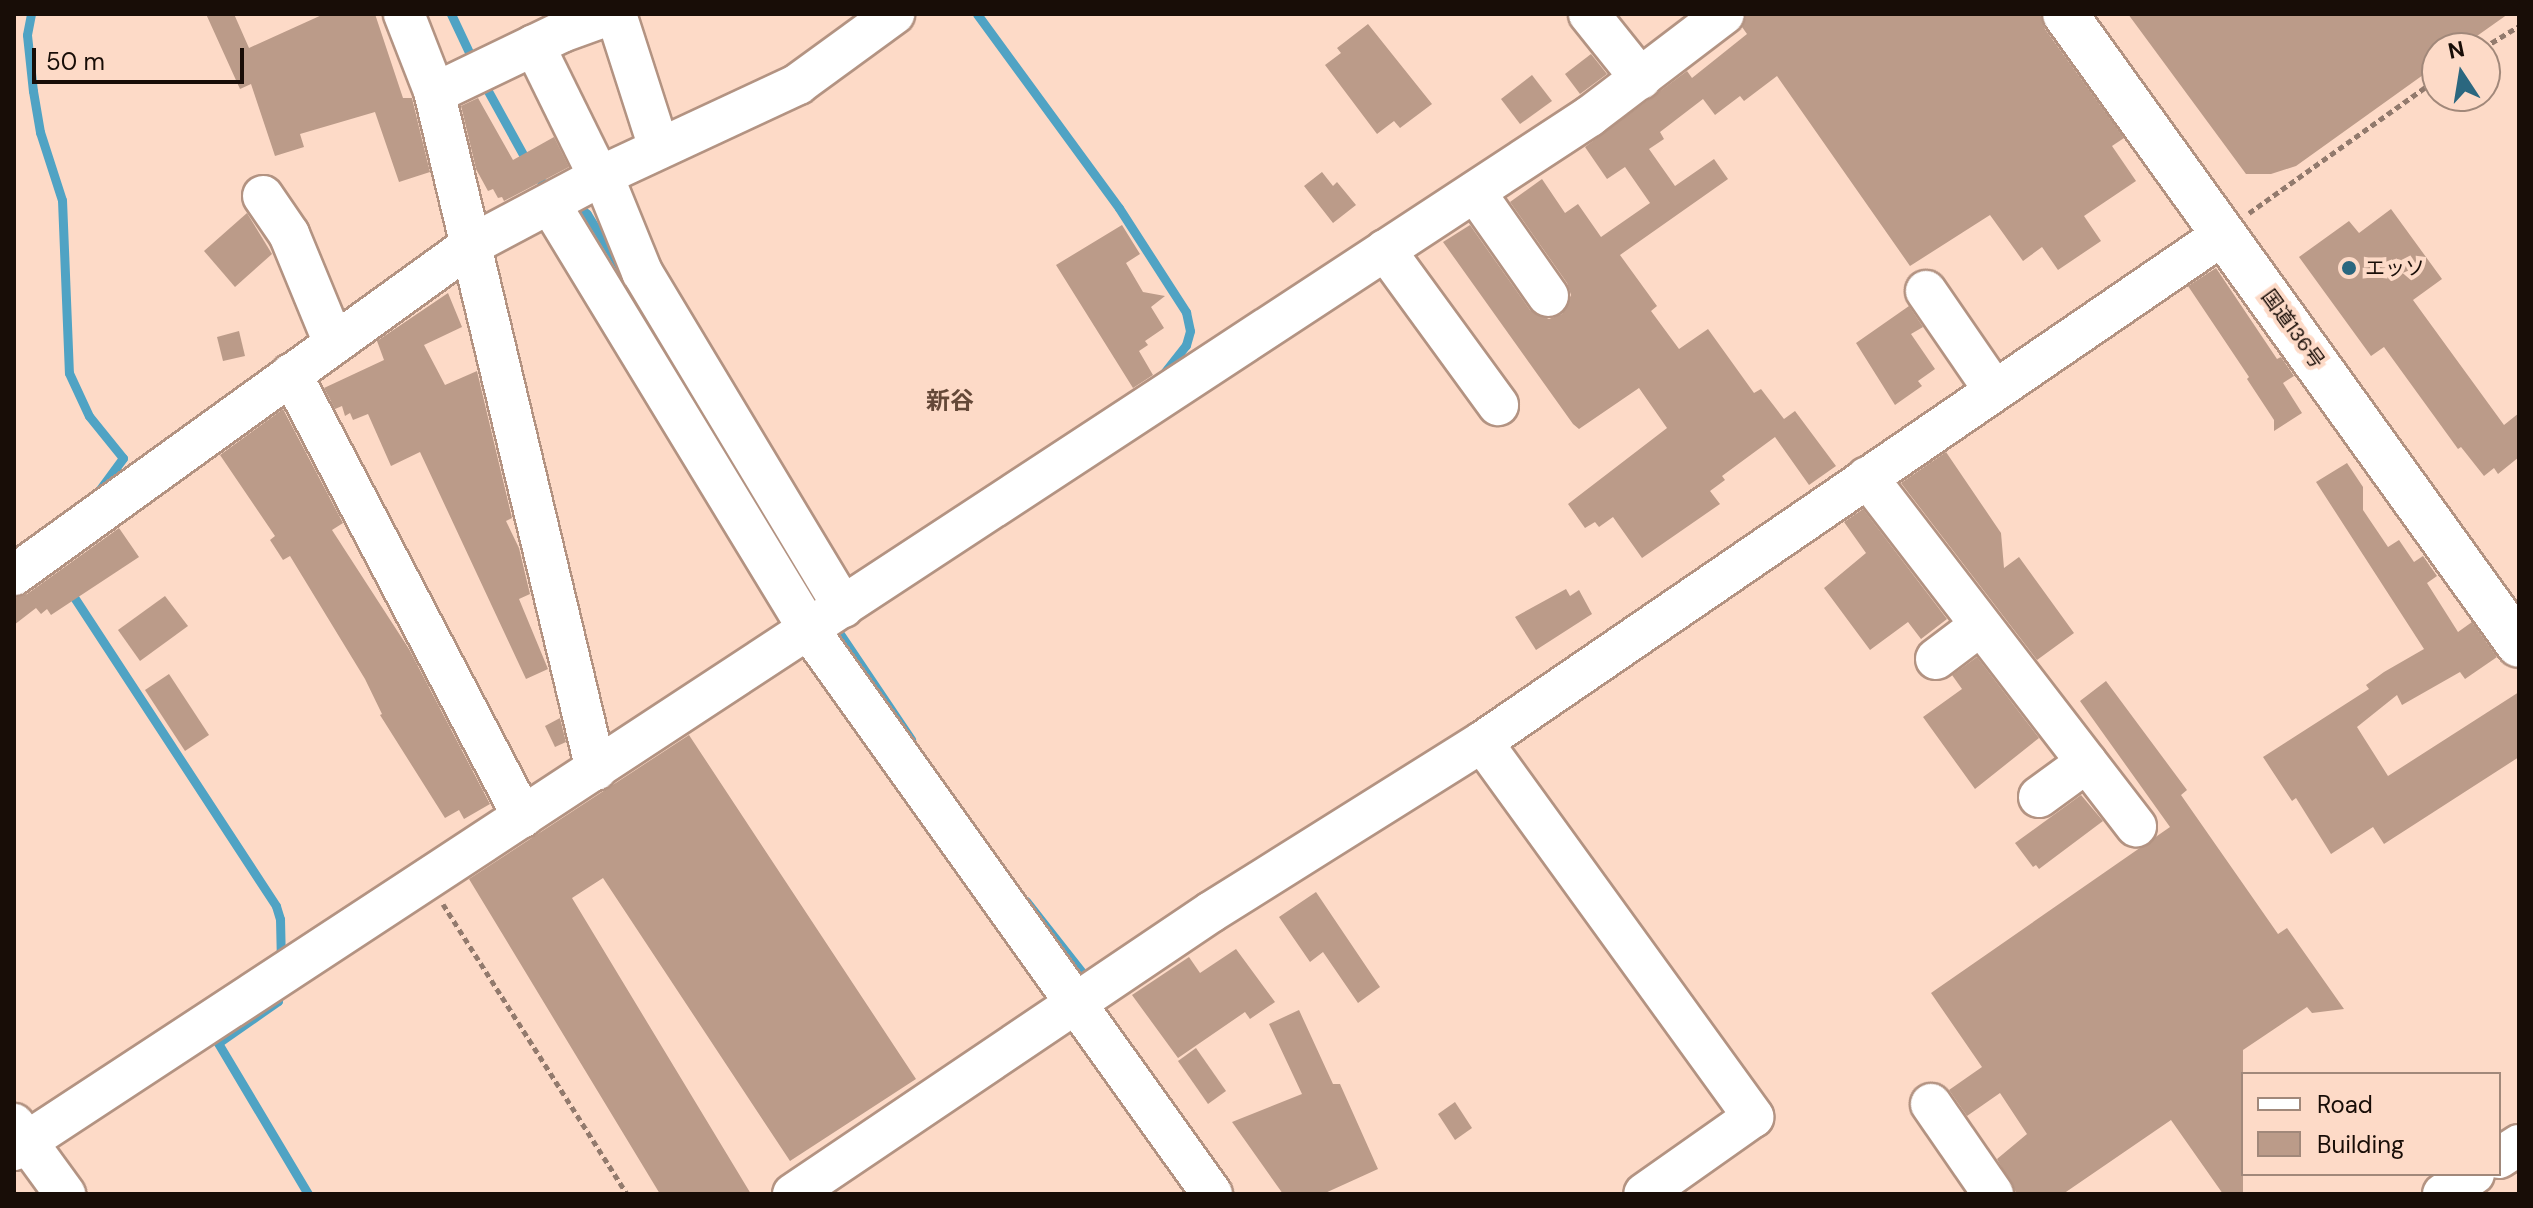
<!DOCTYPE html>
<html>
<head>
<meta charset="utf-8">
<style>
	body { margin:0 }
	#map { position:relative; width:2533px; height:1208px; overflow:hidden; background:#fddac7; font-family:"DM Sans","Noto Sans JP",sans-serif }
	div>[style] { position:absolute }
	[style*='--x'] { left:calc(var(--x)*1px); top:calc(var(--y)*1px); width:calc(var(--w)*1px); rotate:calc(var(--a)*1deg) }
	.stream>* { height:9px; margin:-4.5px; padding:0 4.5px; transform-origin:4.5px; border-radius:4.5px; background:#50a3c4 }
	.building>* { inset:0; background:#bb9b89 }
	.path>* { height:5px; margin-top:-2.5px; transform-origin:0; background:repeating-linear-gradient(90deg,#927a6d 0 6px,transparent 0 10px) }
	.roads { filter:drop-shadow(2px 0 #b39382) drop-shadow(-2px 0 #b39382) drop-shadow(0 2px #b39382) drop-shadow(0 -2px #b39382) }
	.minor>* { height:40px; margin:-20px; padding:0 20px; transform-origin:20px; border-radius:20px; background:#fff }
	.highway>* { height:44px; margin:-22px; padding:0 22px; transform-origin:22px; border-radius:22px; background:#fff }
	.dots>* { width:22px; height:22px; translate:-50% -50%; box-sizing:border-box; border:4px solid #fddac7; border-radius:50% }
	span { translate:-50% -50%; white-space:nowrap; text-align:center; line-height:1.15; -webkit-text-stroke:8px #fddac7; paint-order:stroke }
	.poi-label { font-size:20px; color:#180d07 }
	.left { translate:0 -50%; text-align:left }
	.street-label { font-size:20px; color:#180d07 }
	.quarter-label { font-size:24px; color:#644838; font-weight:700 }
	.frame { position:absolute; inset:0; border:16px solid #180d07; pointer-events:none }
	.legend { position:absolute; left:2241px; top:1072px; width:260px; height:104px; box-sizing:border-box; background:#fddac7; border:2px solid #a1887a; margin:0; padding:10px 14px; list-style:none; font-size:24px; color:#180d07 }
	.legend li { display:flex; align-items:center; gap:16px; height:40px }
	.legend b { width:40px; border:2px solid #a1887a }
	.north { position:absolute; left:2421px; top:32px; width:80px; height:80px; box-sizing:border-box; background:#fddac7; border:2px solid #a1887a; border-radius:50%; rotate:348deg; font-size:22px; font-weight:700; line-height:32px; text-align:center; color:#180d07 }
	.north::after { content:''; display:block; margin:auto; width:28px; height:36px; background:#2b677f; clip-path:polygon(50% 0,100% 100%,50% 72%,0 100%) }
	.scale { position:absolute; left:32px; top:48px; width:212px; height:36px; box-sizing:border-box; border:4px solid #180d07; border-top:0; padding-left:10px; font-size:24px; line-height:28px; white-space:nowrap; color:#180d07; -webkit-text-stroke:6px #fddac7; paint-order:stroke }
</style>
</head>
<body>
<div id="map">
	<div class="stream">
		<div style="--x:31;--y:14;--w:21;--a:101"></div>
		<div style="--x:27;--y:35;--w:56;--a:83.9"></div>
		<div style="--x:33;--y:91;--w:42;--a:80.3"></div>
		<div style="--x:40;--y:132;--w:71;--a:72.1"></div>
		<div style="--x:62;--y:200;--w:173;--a:87.7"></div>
		<div style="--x:69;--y:373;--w:47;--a:65.1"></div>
		<div style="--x:89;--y:416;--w:54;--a:51"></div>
		<div style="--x:123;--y:458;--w:47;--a:126.4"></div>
		<div style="--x:451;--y:14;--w:56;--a:64.8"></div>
		<div style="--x:977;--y:14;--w:240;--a:53.8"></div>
		<div style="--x:1119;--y:208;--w:124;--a:57.2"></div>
		<div style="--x:1186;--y:312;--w:19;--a:78"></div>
		<div style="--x:1190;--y:331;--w:15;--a:106"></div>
		<div style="--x:1186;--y:345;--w:42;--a:128.2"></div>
		<div style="--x:483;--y:82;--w:87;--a:61.1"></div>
		<div style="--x:525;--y:158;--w:33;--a:55"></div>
		<div style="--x:544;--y:185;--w:9;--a:32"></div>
		<div style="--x:575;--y:203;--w:16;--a:43"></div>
		<div style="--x:587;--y:214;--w:65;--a:58.3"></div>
		<div style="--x:801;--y:575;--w:33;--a:57"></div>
		<div style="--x:70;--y:591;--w:376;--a:56.8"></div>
		<div style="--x:276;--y:906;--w:14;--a:73"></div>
		<div style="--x:280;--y:919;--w:43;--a:88.7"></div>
		<div style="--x:834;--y:625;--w:138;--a:56"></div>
		<div style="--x:1026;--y:901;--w:105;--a:51.9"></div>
		<div style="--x:279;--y:989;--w:12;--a:95"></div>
		<div style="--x:278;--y:1001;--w:73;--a:145"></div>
		<div style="--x:218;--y:1043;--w:176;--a:59.2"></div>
	</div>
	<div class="building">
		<div style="clip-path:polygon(206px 14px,234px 14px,249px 48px,324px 14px,375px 14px,403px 98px,412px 98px,430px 172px,399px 182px,375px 112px,300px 134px,304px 147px,275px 156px,251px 84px,240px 89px)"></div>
		<div style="clip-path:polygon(1747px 14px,2040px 14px,2045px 29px,2124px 138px,2112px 146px,2136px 181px,2084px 216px,2101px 241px,2058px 270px,2042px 247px,2023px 261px,1990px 215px,1910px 266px,1777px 76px,1744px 101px,1740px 96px,1715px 115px,1703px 99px,1660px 132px,1664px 139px,1649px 149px,1675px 186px,1714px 159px,1728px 179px,1620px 255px,1657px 306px,1651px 311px,1679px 349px,1708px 329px,1754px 393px,1761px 389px,1784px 419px,1795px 411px,1836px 466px,1809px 485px,1775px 437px,1722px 476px,1725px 480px,1710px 491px,1720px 504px,1642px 558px,1613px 517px,1599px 527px,1595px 522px,1585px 528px,1568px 504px,1667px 428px,1639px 388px,1579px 429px,1573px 424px,1443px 242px,1470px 225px,1530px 310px,1549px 319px,1562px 314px,1571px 295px,1567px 283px,1510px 202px,1542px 179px,1565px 213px,1578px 204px,1601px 237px,1650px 203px,1625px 167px,1607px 179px,1585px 147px,1687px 71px,1692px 78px,1747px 34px,1742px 27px)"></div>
		<div style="clip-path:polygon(2128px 14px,2508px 14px,2460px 48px,2437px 48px,2437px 65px,2296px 166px,2271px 174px,2246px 174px)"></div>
		<div style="clip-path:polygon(1368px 24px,1432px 104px,1400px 128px,1394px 121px,1377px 134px,1325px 65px,1341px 53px,1337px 48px)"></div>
		<div style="clip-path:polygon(1591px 54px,1607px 74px,1580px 94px,1565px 74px)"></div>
		<div style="clip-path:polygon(1532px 75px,1552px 101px,1520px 124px,1501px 99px)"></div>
		<div style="clip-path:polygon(478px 98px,513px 160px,554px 137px,569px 167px,504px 201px,502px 197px,498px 198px,493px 189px,488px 191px,476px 169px,461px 106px)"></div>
		<div style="clip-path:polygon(1322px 172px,1333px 186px,1337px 182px,1356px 205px,1333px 223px,1304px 186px)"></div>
		<div style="clip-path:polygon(2391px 209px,2442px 279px,2413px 300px,2504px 425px,2519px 413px,2519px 457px,2498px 474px,2494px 468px,2484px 476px,2461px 447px,2458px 449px,2384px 347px,2371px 356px,2299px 257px,2349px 221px,2359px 233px)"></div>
		<div style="clip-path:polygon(247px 213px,272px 254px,235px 287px,204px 251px)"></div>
		<div style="clip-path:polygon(1122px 225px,1140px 254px,1126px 263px,1143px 292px,1165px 296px,1151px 307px,1164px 328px,1145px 341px,1148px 345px,1139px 351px,1153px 375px,1133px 388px,1056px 265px)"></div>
		<div style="clip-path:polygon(2216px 268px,2277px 359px,2281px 357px,2294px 376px,2283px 383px,2302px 413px,2274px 431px,2274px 420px,2247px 379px,2249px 377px,2188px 286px)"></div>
		<div style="clip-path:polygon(448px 293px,462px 327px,424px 345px,445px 385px,477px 371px,512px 518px,506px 521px,519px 548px,530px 594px,519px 599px,548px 669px,526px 679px,420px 452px,391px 466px,368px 414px,353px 420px,350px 413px,345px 416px,342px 406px,335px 409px,324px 388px,384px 360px,377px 341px)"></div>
		<div style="clip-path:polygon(1909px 306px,1923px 327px,1911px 334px,1935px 369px,1918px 381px,1922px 386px,1895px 405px,1856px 343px)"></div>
		<div style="clip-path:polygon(239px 331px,245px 356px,223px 361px,217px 337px)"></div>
		<div style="clip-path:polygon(283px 409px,343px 523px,332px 530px,409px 649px,490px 804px,464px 819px,459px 810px,445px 818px,380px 715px,382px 714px,365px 679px,290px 556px,283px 560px,270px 540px,275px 536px,220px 455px)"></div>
		<div style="clip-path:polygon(1946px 452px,2001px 533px,2004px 568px,2019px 557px,2074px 633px,2037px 660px,1901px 483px)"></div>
		<div style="clip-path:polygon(2347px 463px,2363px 487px,2363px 510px,2388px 547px,2399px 540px,2414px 562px,2423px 556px,2437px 576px,2427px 583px,2458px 632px,2472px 622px,2497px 657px,2465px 679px,2460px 672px,2402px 705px,2397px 695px,2357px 727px,2388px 776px,2519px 692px,2519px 757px,2384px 844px,2373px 827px,2331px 854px,2296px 798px,2292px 801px,2263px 757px,2369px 689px,2366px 685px,2384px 672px,2424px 649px,2316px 482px)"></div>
		<div style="clip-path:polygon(1863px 509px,1947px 619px,1921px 639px,1908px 622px,1870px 650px,1824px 588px,1866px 553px,1844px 522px)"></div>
		<div style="clip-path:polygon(119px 528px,139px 557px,51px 615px,47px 609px,41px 614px,36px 608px,14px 625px,14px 598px,27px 594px)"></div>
		<div style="clip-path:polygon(1566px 589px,1570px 596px,1579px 590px,1592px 614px,1536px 650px,1515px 617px)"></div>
		<div style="clip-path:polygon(165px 596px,188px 626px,140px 661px,118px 630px)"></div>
		<div style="clip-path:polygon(1977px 657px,2039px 738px,1975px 789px,1923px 717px,1962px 689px,1952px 675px)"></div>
		<div style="clip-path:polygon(169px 674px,209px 735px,185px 751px,145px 690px)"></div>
		<div style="clip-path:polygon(2106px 681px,2187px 790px,2181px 795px,2278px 934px,2287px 928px,2344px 1009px,2312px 1013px,2307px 1007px,2243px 1050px,2243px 1194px,2223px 1194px,2171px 1120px,2063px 1194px,2017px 1194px,1997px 1159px,2027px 1134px,2000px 1093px,1967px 1116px,1949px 1090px,1982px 1067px,1931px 993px,2170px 827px,2080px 701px)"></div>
		<div style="clip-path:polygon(560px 718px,566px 742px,555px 747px,545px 726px)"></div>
		<div style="clip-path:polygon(689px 735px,916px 1079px,790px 1161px,603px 878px,572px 898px,751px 1194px,660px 1194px,469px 879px)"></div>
		<div style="clip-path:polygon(2081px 795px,2103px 821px,2039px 869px,2036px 865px,2033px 867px,2015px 843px)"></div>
		<div style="clip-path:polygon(1316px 892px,1380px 987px,1358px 1003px,1323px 952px,1310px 962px,1279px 917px)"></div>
		<div style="clip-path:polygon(1236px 949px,1275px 1002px,1250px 1019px,1245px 1012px,1178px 1058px,1132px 995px,1189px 957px,1200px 973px)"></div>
		<div style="clip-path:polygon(1299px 1010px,1333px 1084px,1340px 1084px,1378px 1169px,1323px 1194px,1283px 1194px,1232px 1122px,1302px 1094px,1269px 1024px)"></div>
		<div style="clip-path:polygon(1196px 1048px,1226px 1091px,1208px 1104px,1178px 1061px)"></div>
		<div style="clip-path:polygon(1455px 1102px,1472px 1128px,1455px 1140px,1438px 1114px)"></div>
	</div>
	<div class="path">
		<div style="--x:2483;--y:48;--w:42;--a:-31.4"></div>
		<div style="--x:2249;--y:213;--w:231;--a:-35.5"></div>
		<div style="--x:443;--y:904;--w:343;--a:57.6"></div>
	</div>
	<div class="roads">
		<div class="minor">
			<div style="--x:404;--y:14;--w:83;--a:68.7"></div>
			<div style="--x:434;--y:91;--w:698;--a:76.58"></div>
			<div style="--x:616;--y:14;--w:141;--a:72.2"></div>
			<div style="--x:1589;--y:14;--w:83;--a:51.3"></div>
			<div style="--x:534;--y:45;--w:147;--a:63.8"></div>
			<div style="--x:435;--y:93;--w:141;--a:-25.7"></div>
			<div style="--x:562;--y:32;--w:53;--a:-19.8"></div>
			<div style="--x:603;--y:176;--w:104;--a:67.9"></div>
			<div style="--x:642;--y:272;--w:391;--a:59"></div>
			<div style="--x:1475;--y:192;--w:127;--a:54.9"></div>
			<div style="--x:263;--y:196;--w:46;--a:55.6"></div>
			<div style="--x:289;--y:234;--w:118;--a:67.6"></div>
			<div style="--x:550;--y:204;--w:499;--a:58.7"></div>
			<div style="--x:809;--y:630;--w:693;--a:54.45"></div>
			<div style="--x:1385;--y:250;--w:192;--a:53.9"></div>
			<div style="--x:1926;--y:291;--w:120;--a:55.5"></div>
			<div style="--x:291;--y:374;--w:500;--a:62.36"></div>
			<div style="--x:1867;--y:477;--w:441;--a:52.4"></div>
			<div style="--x:14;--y:575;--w:564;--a:-35.83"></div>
			<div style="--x:471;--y:245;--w:145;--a:-28"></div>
			<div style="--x:599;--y:177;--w:220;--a:-25"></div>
			<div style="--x:798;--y:84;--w:119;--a:-36.1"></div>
			<div style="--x:1936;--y:659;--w:56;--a:-37.1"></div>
			<div style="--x:1482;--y:742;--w:463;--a:54.1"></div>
			<div style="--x:1753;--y:1117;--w:133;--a:144.8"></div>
			<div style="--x:2039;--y:797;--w:59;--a:-36.1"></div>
			<div style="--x:1931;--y:1104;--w:109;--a:55.4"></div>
			<div style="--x:14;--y:1124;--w:87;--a:53.9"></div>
			<div style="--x:14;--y:1150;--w:1885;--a:-33.27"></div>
			<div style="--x:1590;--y:116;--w:168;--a:-37.3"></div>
			<div style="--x:2499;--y:1158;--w:24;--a:-33"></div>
			<div style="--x:793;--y:1194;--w:504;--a:-34.01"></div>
			<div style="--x:1211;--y:912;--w:320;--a:-32.1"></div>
			<div style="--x:1482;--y:742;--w:899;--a:-34.4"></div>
			<div style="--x:2443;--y:1194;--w:37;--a:-33"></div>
		</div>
		<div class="highway">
			<div style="--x:2065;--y:14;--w:777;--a:54.27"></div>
		</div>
	</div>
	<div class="dots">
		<div style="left:2349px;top:268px;background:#2b677f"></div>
	</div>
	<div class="poi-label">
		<span class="left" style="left:2365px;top:268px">エッソ</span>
	</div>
	<div class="street-label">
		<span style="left:2293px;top:329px;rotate:54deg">国道136号</span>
	</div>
	<div class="quarter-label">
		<span style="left:950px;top:401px">新谷</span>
	</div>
	<div class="frame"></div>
	<ul class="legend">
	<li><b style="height:10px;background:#fff"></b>Road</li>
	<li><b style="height:22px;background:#bb9b89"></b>Building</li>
	</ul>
	<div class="north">N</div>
	<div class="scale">50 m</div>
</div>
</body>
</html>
